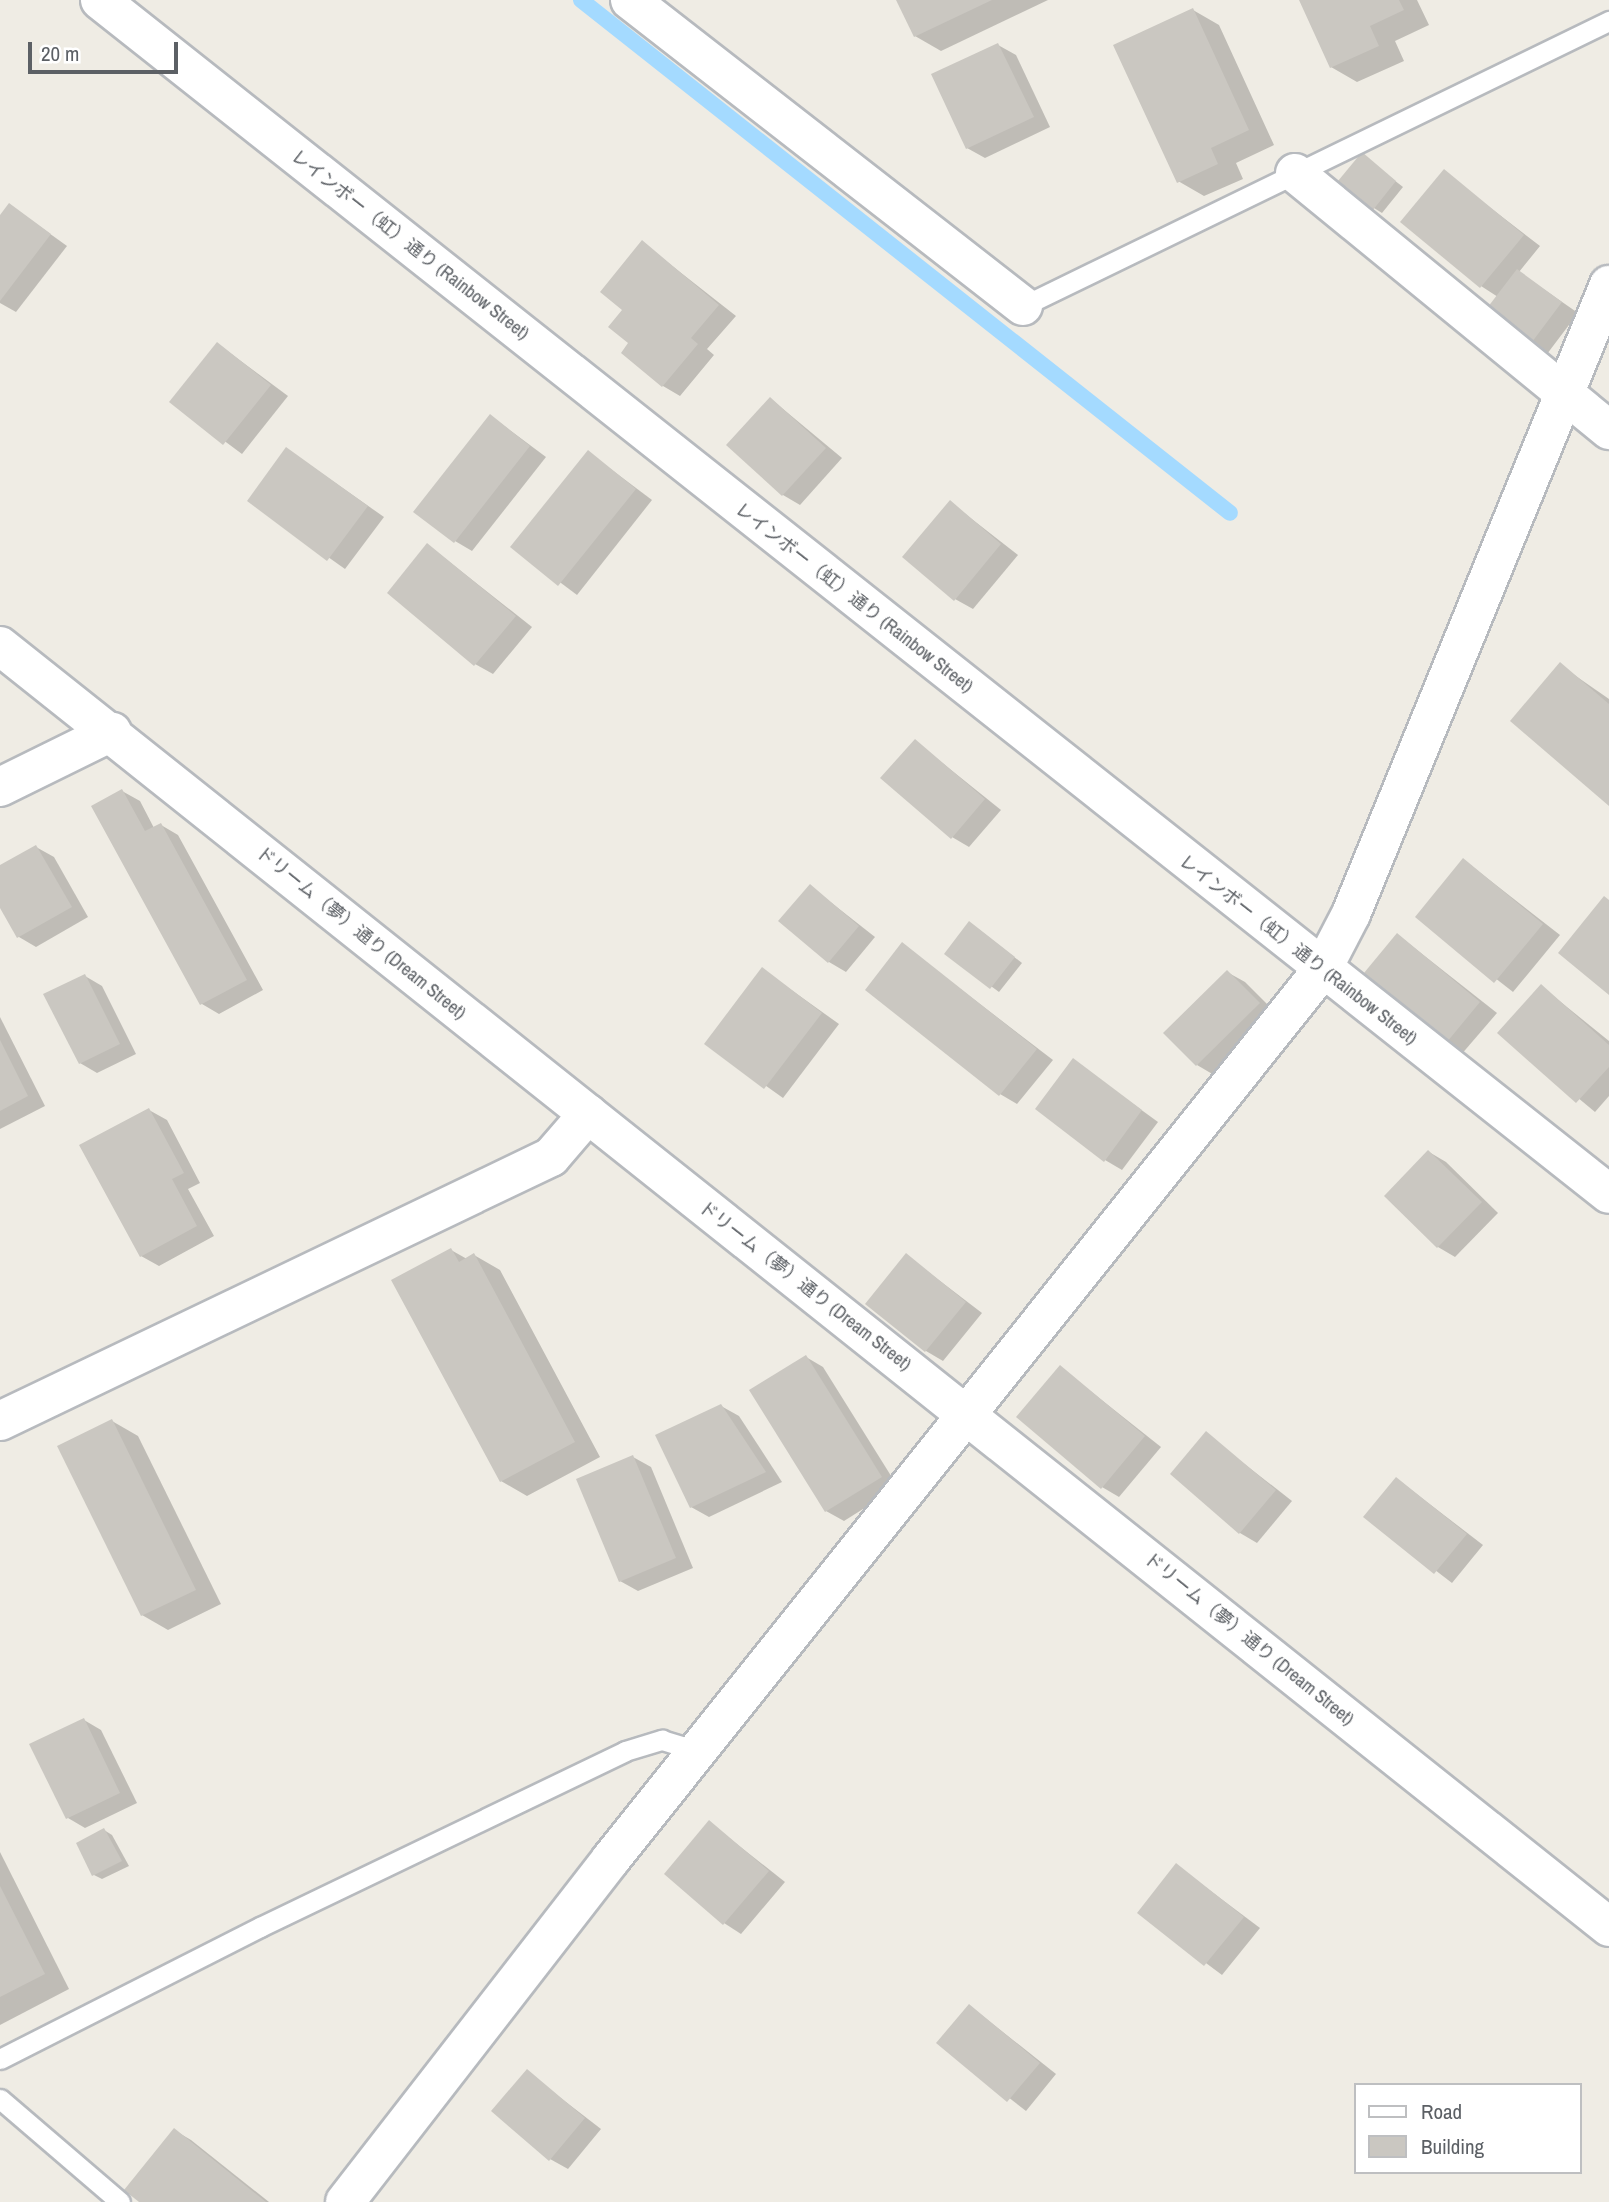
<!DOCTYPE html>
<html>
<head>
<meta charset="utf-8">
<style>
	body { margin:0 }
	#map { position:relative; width:1609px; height:2202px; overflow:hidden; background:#efece4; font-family:"Archivo Narrow","Noto Sans JP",sans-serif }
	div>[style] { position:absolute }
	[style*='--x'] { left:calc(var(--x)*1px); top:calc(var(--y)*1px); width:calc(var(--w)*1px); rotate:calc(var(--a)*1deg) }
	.shadow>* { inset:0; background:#0003 }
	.stream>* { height:16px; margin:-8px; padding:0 8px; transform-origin:8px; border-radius:8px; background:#a4daff }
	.building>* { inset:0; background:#cac7c1 }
	.roads { filter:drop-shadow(2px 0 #b7babe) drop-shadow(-2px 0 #b7babe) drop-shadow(0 2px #b7babe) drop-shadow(0 -2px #b7babe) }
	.service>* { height:19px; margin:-9.5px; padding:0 9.5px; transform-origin:9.5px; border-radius:9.5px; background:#fff }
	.minor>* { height:38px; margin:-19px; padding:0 19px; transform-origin:19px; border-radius:19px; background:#fff }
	span { translate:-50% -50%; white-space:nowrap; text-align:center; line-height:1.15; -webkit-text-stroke:5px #fff; paint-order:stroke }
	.street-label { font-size:18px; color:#5c6065 }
	.legend { position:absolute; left:1354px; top:2083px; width:228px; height:91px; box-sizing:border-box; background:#fff; border:2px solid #bebfc1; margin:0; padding:9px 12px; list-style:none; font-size:21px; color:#5c6065 }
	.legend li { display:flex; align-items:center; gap:14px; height:35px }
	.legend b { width:35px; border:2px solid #bebfc1 }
	.scale { position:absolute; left:28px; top:42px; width:150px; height:32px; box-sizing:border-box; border:4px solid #5c6065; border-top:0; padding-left:9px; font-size:21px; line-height:24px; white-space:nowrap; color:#5c6065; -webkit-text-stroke:5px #fff; paint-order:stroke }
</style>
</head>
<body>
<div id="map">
	<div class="shadow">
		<div style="clip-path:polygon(898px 0,1048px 0,941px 51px,915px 36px)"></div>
		<div style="clip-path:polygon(1301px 0,1417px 0,1429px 25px,1395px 41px,1404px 61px,1357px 82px,1331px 67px)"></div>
		<div style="clip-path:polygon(1193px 10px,1219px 25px,1274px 145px,1236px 163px,1243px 179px,1204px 196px,1178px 181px)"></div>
		<div style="clip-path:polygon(998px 45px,1016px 55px,1050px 127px,985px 158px,967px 148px)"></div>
		<div style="clip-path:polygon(1362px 155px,1403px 187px,1382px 213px,1374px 208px)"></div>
		<div style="clip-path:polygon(1444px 172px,1540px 246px,1519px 272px,1578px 313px,1544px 358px,1527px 348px,1498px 297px,1481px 286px)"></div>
		<div style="clip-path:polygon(10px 205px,67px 246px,16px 312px,0 303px,0 218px)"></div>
		<div style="clip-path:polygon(643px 243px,736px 316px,707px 349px,714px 355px,680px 396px,663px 386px,631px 343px,624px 310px)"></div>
		<div style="clip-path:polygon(218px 344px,288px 396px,242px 454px,172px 402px)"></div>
		<div style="clip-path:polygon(771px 399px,842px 458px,800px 505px,783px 495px)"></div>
		<div style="clip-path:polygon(491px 416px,546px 457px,472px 551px,455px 541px)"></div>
		<div style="clip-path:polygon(287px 449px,384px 517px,345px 569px,249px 501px)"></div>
		<div style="clip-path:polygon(588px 452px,652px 500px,577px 595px,513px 547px)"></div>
		<div style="clip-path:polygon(950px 502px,1018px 555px,973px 609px,955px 599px)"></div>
		<div style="clip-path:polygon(428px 545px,532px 627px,493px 674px,475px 664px)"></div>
		<div style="clip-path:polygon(1560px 665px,1609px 699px,1609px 804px)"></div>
		<div style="clip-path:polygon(915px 741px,1001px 810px,969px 847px,952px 837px)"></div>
		<div style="clip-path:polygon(122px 791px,140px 801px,154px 828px,161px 825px,178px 835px,263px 990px,219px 1014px,202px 1004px,94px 806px)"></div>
		<div style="clip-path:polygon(36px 847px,54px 857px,88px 917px,36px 947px,19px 937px,0 905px,0 867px)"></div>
		<div style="clip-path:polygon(1464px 860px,1560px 935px,1513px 992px,1417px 917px)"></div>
		<div style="clip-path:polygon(810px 886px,875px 937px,846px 972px,829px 962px)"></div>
		<div style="clip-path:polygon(977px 928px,1022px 963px,999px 992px,946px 953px)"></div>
		<div style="clip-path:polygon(1398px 935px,1497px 1013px,1460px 1056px,1443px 1046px)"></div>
		<div style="clip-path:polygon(903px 945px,1053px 1060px,1017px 1104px,1000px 1094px)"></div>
		<div style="clip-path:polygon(762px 969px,839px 1024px,783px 1098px,707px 1044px)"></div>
		<div style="clip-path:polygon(1227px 972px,1245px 982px,1276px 1013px,1214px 1075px,1197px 1065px)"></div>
		<div style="clip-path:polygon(85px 976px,102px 986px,136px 1054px,97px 1073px,80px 1063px)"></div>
		<div style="clip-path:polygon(1541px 986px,1609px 1041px,1609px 1096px,1595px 1112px,1500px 1033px)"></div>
		<div style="clip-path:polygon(0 1017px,45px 1106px,0 1129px)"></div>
		<div style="clip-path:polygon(1074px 1061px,1158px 1122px,1122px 1170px,1105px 1160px)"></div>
		<div style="clip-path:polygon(149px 1110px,167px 1120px,200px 1183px,188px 1189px,214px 1236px,159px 1266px,141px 1256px)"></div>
		<div style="clip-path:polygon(1429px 1152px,1446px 1162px,1498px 1213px,1455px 1257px,1438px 1247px,1386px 1196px)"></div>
		<div style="clip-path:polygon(451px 1250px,467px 1259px,474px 1255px,500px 1270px,600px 1457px,527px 1496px,501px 1481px)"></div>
		<div style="clip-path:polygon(906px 1255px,982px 1313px,943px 1361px,926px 1351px)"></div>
		<div style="clip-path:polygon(806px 1357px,823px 1367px,898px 1487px,844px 1521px,826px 1511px)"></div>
		<div style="clip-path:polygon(1060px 1367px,1161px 1447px,1119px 1497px,1102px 1487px)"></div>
		<div style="clip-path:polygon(721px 1406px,739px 1416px,782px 1482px,709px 1517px,691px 1507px)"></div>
		<div style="clip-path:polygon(112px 1421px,138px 1436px,221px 1604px,168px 1630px,142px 1615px)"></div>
		<div style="clip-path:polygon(1206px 1434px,1292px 1501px,1257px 1543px,1240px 1533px)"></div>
		<div style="clip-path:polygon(633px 1457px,651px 1467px,693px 1568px,638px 1591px,620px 1581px)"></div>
		<div style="clip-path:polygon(1397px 1479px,1483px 1545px,1452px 1583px,1366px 1517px)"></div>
		<div style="clip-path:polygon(84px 1720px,101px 1730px,137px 1803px,85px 1828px,68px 1818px)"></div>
		<div style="clip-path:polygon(709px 1822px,785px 1882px,741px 1934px,724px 1923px)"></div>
		<div style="clip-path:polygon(104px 1830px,112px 1835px,129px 1866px,102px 1879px,94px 1875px)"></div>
		<div style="clip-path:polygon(0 1852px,69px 1989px,0 2025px)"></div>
		<div style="clip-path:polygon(1176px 1865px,1260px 1928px,1222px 1975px,1139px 1913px)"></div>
		<div style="clip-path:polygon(970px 2006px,1056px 2074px,1026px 2111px,939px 2043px)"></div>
		<div style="clip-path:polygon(527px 2072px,601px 2129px,568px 2169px,550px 2159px)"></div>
		<div style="clip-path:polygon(174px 2130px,191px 2140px,269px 2202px,142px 2202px)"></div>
	</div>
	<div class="stream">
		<div style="--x:581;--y:0;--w:827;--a:38.32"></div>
	</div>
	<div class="building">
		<div style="clip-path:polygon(896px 0,992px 0,914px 37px)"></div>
		<div style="clip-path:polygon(1299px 0,1399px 0,1404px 10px,1370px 26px,1379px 46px,1330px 68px)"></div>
		<div style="clip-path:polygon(1193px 8px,1249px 130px,1211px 148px,1218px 164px,1177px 183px,1113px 45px)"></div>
		<div style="clip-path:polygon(998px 43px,1034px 117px,966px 149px,931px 74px)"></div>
		<div style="clip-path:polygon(1362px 152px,1396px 181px,1373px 210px,1338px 181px)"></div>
		<div style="clip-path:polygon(1444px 169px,1524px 235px,1480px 288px,1400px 222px)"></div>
		<div style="clip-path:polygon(9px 203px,51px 234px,0 301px,0 215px)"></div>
		<div style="clip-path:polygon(642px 240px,719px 305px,691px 338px,698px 344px,662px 387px,621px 353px,628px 343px,608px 327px,622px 310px,600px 292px)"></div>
		<div style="clip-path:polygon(1517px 269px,1562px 302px,1526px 350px,1481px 316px)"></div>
		<div style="clip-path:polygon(217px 342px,271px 385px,223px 445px,169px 402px)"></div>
		<div style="clip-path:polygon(770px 397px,826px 448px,782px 496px,726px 445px)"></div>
		<div style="clip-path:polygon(490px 414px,530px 446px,454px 543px,413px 512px)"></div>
		<div style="clip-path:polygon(286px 447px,368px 506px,327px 561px,247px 501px)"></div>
		<div style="clip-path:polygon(588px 450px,636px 489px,558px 586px,510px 547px)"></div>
		<div style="clip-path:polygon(950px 500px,1001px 544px,954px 601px,902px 557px)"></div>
		<div style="clip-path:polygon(427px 543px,516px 616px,474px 666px,387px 593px)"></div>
		<div style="clip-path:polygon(1560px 662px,1609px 704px,1609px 806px,1510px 721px)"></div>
		<div style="clip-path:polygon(915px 739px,985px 799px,951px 839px,880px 778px)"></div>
		<div style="clip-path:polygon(122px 789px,145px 831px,161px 823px,247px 980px,200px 1005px,91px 806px)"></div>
		<div style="clip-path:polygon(36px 845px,72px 907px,17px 938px,0 908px,0 865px)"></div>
		<div style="clip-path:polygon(1463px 858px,1543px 924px,1494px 983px,1415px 917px)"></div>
		<div style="clip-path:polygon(810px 884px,859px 926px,828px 963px,778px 921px)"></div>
		<div style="clip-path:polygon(1604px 896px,1609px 900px,1609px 995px,1558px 953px)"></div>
		<div style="clip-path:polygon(969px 921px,1015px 957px,990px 989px,944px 954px)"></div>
		<div style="clip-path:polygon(1397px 933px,1480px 1002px,1442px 1048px,1359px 979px)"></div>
		<div style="clip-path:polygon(902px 942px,1037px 1049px,999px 1096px,865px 990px)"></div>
		<div style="clip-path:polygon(762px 967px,822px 1013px,764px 1089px,704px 1044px)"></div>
		<div style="clip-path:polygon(1227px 970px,1260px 1003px,1196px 1066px,1163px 1033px)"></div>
		<div style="clip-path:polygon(85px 974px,120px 1044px,79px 1064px,43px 994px)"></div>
		<div style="clip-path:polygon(1541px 984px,1609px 1045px,1609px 1067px,1576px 1103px,1497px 1033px)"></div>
		<div style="clip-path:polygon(0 1040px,28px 1096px,0 1111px)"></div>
		<div style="clip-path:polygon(1073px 1058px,1142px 1110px,1104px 1162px,1035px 1109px)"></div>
		<div style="clip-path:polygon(149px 1108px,184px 1173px,172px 1179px,197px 1226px,140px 1257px,79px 1145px)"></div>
		<div style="clip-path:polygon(1428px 1150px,1482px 1202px,1437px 1248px,1384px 1196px)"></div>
		<div style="clip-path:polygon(451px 1248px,459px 1262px,474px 1253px,575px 1442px,500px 1482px,391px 1280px)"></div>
		<div style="clip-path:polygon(906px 1253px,966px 1302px,925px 1352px,865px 1304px)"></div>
		<div style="clip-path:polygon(806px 1355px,882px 1477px,825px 1512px,749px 1390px)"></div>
		<div style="clip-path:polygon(1060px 1365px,1145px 1436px,1101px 1489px,1016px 1417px)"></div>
		<div style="clip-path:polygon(721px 1404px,766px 1472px,690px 1508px,655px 1435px)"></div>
		<div style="clip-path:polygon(112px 1419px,196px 1590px,141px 1616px,57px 1446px)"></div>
		<div style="clip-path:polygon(1206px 1431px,1276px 1490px,1239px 1534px,1170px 1474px)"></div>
		<div style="clip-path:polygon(633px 1455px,676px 1558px,619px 1582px,576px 1479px)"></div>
		<div style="clip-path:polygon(1396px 1477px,1467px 1534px,1434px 1574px,1363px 1517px)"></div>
		<div style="clip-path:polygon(84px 1718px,120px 1793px,66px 1819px,29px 1744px)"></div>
		<div style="clip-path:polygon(709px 1820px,769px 1871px,723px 1925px,664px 1874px)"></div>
		<div style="clip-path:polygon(104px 1828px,122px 1861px,92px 1876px,76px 1843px)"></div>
		<div style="clip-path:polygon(1176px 1863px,1244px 1917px,1204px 1966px,1137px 1913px)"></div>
		<div style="clip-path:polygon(0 1886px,45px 1974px,0 1997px)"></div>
		<div style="clip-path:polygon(969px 2004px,1040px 2063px,1007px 2102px,936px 2043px)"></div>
		<div style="clip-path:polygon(527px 2069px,585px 2118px,549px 2161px,491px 2111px)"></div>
		<div style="clip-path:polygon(174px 2128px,266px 2202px,139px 2202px,124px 2190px)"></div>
	</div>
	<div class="roads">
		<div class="service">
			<div style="--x:1023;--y:306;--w:652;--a:-25.94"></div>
			<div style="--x:0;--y:2059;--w:292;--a:-26.9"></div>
			<div style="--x:260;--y:1927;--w:405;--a:-25.7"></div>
			<div style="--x:625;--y:1751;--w:39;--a:-17"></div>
			<div style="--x:662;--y:1740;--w:37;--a:17"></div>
			<div style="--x:0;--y:2099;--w:158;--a:40.6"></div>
		</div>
		<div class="minor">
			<div style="--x:100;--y:0;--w:1924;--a:38.35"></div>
			<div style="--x:630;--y:0;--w:498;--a:37.9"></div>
			<div style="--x:1295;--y:173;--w:406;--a:39.3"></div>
			<div style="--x:0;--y:646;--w:2057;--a:38.52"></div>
			<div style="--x:0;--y:787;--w:125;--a:-26.2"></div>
			<div style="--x:0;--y:1421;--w:611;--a:-25.6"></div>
			<div style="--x:551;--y:1157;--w:57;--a:-49.3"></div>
			<div style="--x:345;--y:2202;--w:434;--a:-52.2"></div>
			<div style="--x:611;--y:1859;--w:1138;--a:-51.35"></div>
			<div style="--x:1322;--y:970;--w:63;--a:-62.6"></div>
			<div style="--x:1351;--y:914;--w:680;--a:-67.7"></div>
		</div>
	</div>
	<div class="street-label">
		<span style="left:410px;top:245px;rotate:38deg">レインボー（虹）通り (Rainbow Street)</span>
		<span style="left:854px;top:598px;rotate:38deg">レインボー（虹）通り (Rainbow Street)</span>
		<span style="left:361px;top:933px;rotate:39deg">ドリーム（夢）通り (Dream Street)</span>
		<span style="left:1298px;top:950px;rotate:38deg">レインボー（虹）通り (Rainbow Street)</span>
		<span style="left:805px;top:1286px;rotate:38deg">ドリーム（夢）通り (Dream Street)</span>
		<span style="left:1249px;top:1639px;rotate:39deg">ドリーム（夢）通り (Dream Street)</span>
	</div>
	<ul class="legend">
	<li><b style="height:9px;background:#fff"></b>Road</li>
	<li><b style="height:19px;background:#cac7c1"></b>Building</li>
	</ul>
	<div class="scale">20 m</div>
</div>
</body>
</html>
